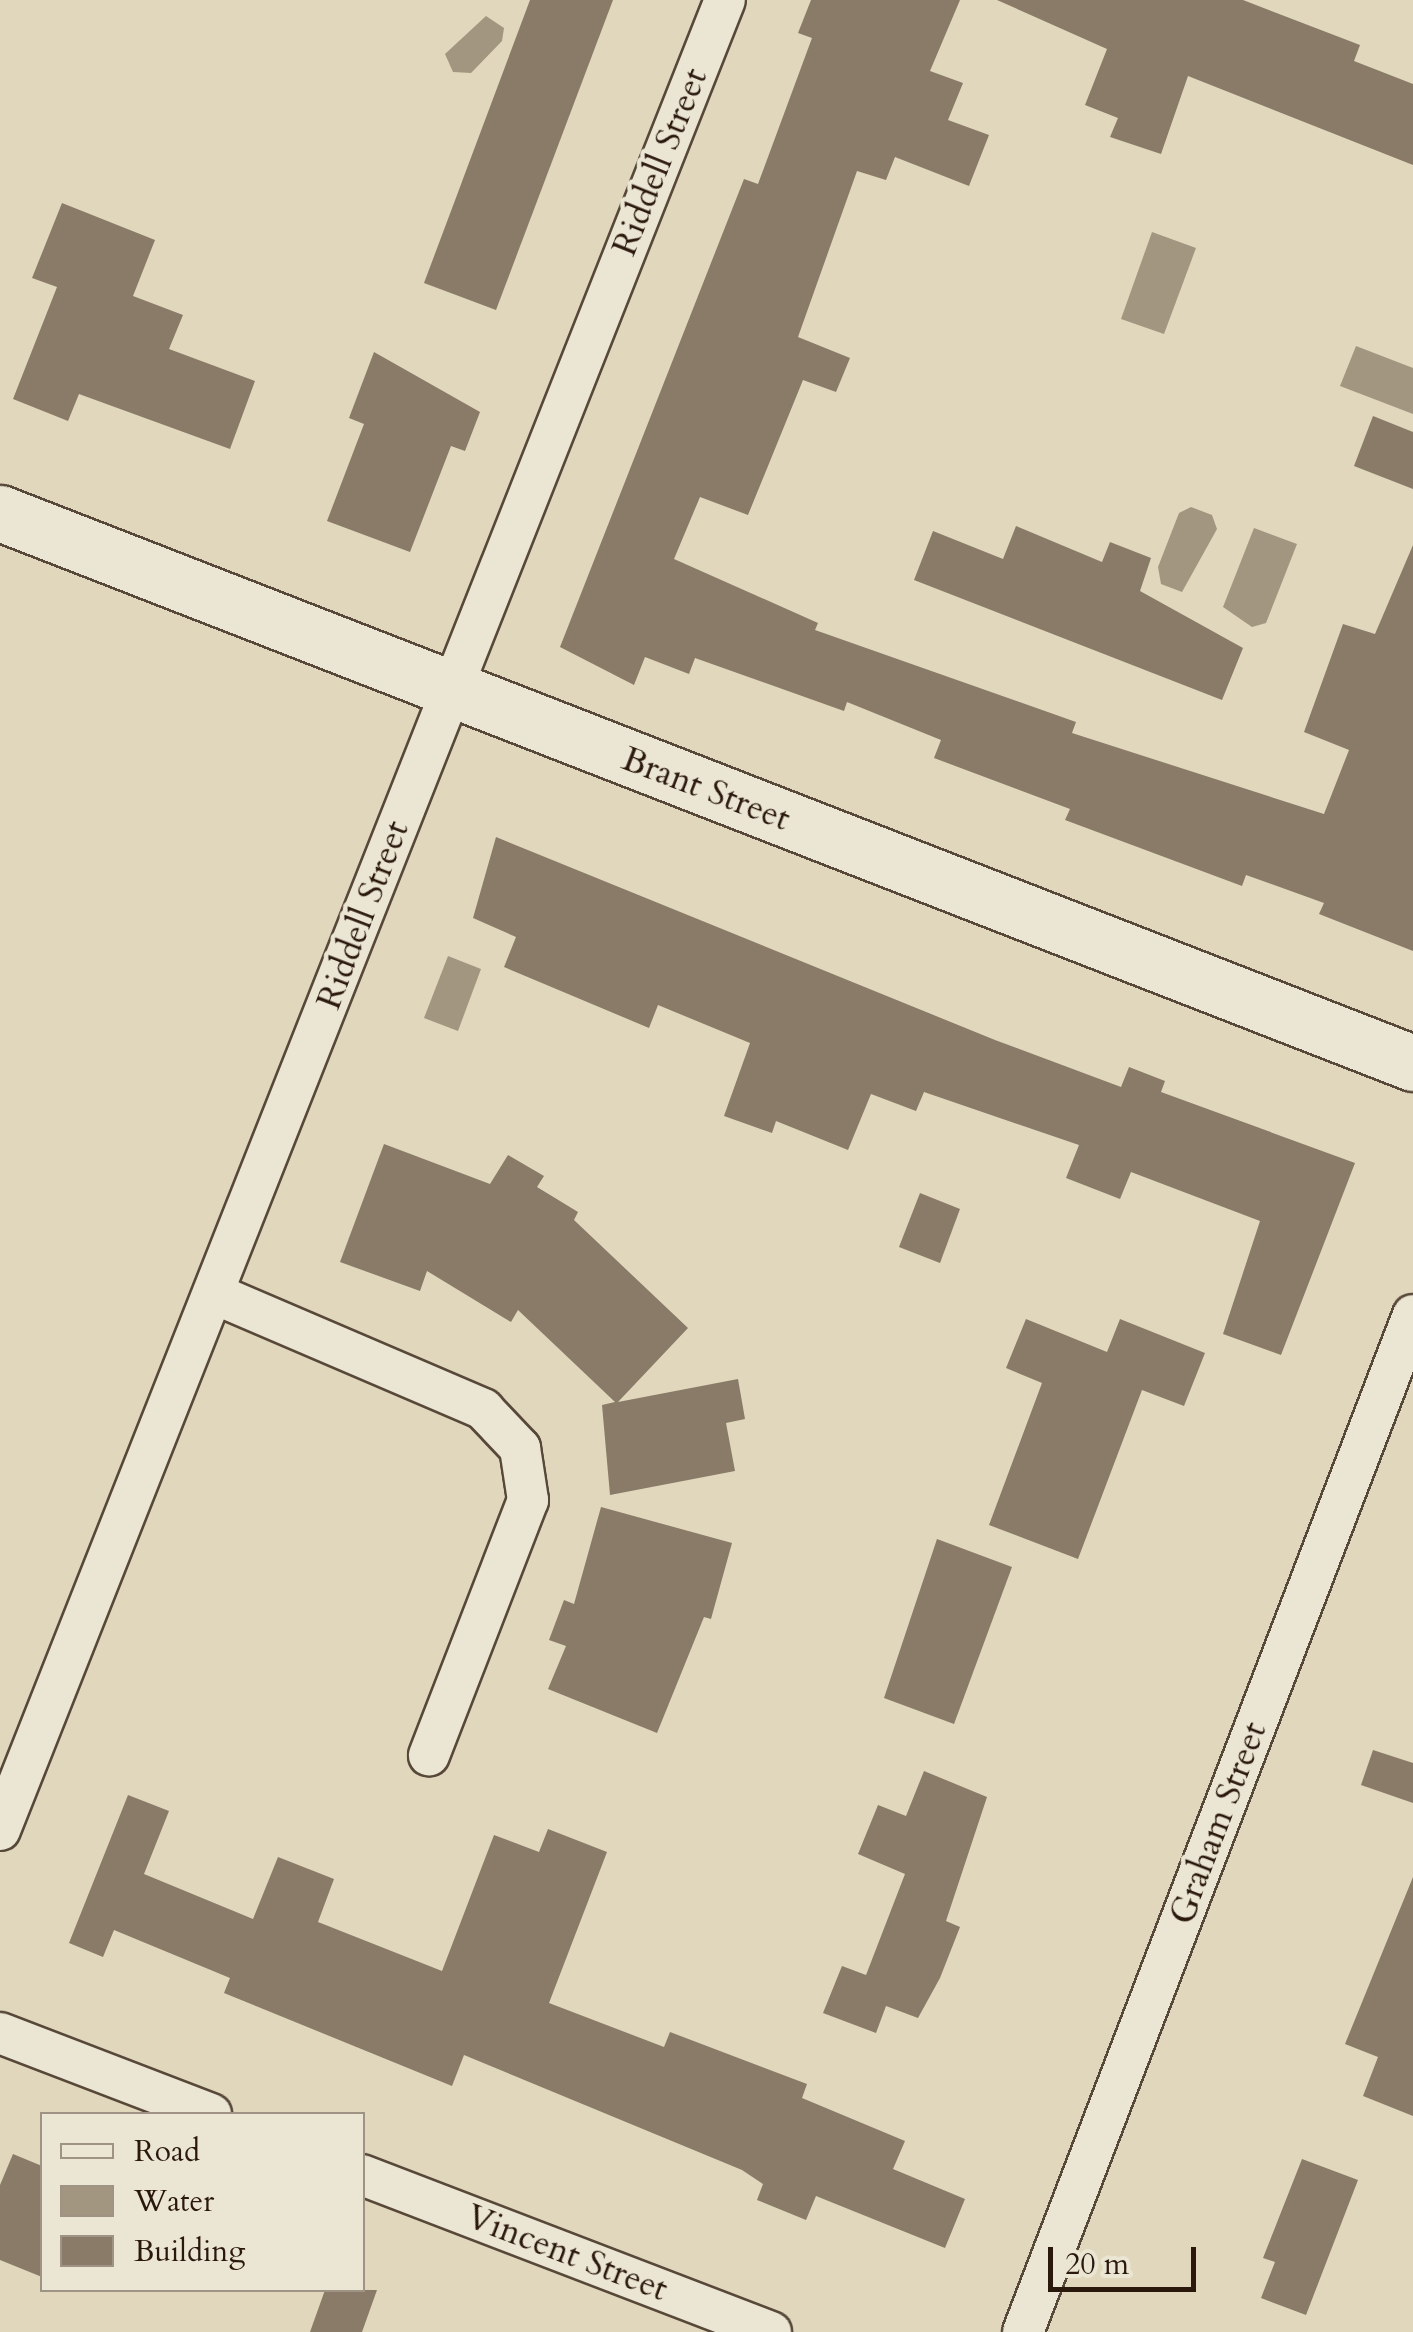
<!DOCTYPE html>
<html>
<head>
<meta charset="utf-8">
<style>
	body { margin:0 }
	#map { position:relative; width:1413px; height:2332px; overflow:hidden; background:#e0d7bc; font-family:Cardo,serif }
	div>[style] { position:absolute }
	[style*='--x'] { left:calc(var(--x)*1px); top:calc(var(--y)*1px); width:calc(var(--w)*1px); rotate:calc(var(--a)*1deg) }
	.water>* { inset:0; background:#a29680 }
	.building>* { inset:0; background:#897b68 }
	.roads { filter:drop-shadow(2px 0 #584839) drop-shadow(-2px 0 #584839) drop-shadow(0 2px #584839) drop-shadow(0 -2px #584839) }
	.street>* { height:40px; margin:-20px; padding:0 20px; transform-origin:20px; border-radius:20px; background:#ebe5d3 }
	.secondary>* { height:55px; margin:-27.5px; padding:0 27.5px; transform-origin:27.5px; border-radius:27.5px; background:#ebe5d3 }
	span { translate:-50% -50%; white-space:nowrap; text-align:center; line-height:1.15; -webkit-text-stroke:9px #ebe5d3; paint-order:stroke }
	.street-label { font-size:35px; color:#2a180d }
	.legend { position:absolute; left:40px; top:2112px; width:325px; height:180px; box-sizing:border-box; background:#ebe5d3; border:2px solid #9e9384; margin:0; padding:12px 18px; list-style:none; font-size:30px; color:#2a180d }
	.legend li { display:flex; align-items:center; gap:20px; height:50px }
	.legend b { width:50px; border:2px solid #9e9384 }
	.scale { position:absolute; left:1048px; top:2247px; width:148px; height:45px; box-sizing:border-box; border:5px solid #2a180d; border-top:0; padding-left:12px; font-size:30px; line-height:35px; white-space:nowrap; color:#2a180d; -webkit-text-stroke:8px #ebe5d3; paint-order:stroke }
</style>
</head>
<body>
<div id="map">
	<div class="water">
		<div style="clip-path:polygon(486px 16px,504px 28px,502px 41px,471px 73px,453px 72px,445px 54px)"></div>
		<div style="clip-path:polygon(1152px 232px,1196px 248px,1164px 334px,1121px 319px)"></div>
		<div style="clip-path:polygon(1356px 346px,1413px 368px,1413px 414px,1340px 386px)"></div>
		<div style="clip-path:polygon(1191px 507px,1212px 515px,1217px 529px,1182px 592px,1161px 584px,1158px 567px,1179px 513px)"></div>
		<div style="clip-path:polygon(1254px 528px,1297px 544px,1266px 623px,1252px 627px,1223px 607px)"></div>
		<div style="clip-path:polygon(448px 956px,481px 969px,458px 1031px,424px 1018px)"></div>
	</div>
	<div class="building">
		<div style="clip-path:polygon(530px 0,613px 0,496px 310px,424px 283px)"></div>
		<div style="clip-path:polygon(811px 0,960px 0,930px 71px,963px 83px,948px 120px,989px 135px,969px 186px,895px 157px,886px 180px,857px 171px,798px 337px,850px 358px,836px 392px,803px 380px,748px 515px,700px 497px,674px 559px,818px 623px,815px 630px,1076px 722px,1072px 733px,1324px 814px,1349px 750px,1304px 732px,1343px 624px,1375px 634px,1413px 545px,1413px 951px,1319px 914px,1324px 903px,1246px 875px,1242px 886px,1065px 820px,1070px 809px,934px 758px,941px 740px,847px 702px,844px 711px,695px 658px,689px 674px,645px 657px,634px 685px,560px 647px,744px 179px,758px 184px,812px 38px,798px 33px)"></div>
		<div style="clip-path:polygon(997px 0,1243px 0,1360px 45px,1354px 61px,1413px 84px,1413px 165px,1188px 76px,1161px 154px,1110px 137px,1118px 118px,1085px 105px,1107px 49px)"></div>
		<div style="clip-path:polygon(62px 203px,155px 240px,133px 296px,183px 315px,169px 349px,255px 381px,230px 449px,79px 394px,68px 421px,13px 399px,57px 287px,32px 278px)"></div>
		<div style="clip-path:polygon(374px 352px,480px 412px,465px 451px,451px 446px,410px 552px,327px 521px,364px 424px,349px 418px)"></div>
		<div style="clip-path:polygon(1373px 416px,1413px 432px,1413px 489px,1354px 466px)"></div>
		<div style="clip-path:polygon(1016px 526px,1102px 562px,1110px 542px,1151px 558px,1140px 591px,1243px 648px,1222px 700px,914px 580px,933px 531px,1003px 559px)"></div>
		<div style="clip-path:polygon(496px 837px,995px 1040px,1121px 1087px,1129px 1067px,1165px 1081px,1161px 1092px,1355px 1163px,1281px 1355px,1223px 1334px,1260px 1221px,1131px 1172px,1120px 1199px,1066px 1178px,1079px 1145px,924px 1092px,916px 1111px,871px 1094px,848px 1150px,776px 1121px,772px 1133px,724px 1116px,750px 1043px,658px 1005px,649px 1028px,504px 967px,516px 937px,473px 918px)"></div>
		<div style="clip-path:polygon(384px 1144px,490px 1184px,508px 1155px,544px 1176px,537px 1187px,578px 1212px,574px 1220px,688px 1328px,618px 1402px,738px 1379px,745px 1419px,726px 1423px,735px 1471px,610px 1495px,602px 1405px,615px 1402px,518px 1310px,511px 1322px,427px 1271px,420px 1291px,340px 1262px)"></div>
		<div style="clip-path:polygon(920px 1193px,960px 1209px,940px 1263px,899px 1247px)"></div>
		<div style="clip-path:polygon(1026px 1319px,1107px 1352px,1120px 1319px,1205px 1353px,1184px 1406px,1142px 1390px,1078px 1559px,989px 1525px,1042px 1383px,1006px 1368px)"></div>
		<div style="clip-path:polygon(601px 1507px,732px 1543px,711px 1619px,704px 1617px,657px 1733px,548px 1689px,566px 1646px,549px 1640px,564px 1600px,574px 1604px)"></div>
		<div style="clip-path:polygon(937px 1539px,1012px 1567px,954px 1724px,884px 1698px)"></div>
		<div style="clip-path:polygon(1373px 1750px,1413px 1763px,1413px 1803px,1361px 1785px)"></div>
		<div style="clip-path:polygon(924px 1771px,987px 1797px,946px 1921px,960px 1927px,940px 1978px,918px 2018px,886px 2006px,876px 2033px,823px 2013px,842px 1966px,866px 1975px,905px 1874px,858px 1854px,878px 1805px,906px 1816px)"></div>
		<div style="clip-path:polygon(128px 1795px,169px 1811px,144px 1874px,253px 1919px,278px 1857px,334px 1879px,318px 1922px,442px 1971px,494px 1835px,539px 1852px,548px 1829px,607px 1852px,549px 2003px,664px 2047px,670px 2032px,807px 2084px,802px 2098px,905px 2141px,893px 2169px,965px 2199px,945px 2248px,816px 2196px,806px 2220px,757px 2200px,763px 2184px,742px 2170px,464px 2055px,452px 2086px,224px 1993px,230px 1978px,114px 1930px,103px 1957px,69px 1943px)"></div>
		<div style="clip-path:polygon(1413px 1877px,1413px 2116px,1363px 2096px,1378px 2057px,1345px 2044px)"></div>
		<div style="clip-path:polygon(13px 2154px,42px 2166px,42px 2277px,0 2260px,0 2185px)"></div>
		<div style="clip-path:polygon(1302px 2159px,1358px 2180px,1306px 2315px,1261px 2298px,1275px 2262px,1263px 2258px)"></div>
		<div style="clip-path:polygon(325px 2290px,377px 2290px,362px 2332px,310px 2332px)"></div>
	</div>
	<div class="roads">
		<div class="street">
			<div style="--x:215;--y:1294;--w:292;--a:23.2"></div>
			<div style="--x:483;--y:1409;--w:54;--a:46.5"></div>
			<div style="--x:520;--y:1448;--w:53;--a:81.3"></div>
			<div style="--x:528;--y:1500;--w:274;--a:111.2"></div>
			<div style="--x:0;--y:1830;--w:1968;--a:-68.39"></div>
			<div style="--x:0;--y:2033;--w:226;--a:21"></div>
			<div style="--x:362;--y:2175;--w:438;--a:21"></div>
			<div style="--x:1023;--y:2332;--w:1089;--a:-69.02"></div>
		</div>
		<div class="secondary">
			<div style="--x:0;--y:513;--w:1516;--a:21.27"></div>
		</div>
	</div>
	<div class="street-label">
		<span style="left:660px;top:162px;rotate:-68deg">Riddell Street</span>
		<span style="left:706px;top:789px;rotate:21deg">Brant Street</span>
		<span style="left:363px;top:915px;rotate:-69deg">Riddell Street</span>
		<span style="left:1218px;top:1823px;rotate:-69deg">Graham Street</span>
		<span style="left:567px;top:2253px;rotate:21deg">Vincent Street</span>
	</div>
	<ul class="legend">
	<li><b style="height:12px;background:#ebe5d3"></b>Road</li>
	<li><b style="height:28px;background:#a29680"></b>Water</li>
	<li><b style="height:28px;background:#897b68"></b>Building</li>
	</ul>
	<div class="scale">20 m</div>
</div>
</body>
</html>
